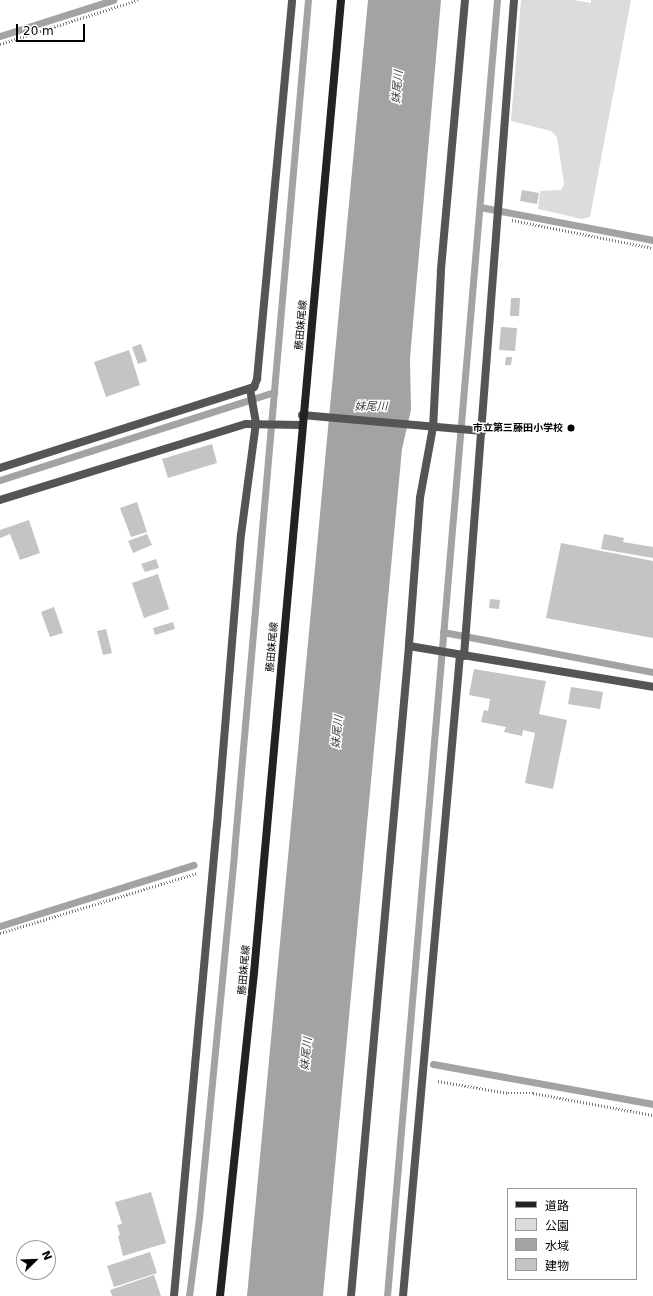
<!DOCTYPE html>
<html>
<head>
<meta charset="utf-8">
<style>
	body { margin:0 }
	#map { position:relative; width:653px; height:1296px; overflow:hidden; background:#fff; font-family:"DejaVu Sans","Noto Sans JP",sans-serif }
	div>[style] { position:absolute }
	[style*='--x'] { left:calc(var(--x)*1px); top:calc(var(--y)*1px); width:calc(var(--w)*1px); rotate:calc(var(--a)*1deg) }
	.green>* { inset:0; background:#dcdcdc }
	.water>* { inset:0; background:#a3a3a3 }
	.stream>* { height:7px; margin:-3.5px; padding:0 3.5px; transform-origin:3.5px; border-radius:3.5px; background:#a3a3a3 }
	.building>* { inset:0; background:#c4c4c4 }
	.path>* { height:2.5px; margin-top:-1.25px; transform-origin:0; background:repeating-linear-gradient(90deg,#777 0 1px,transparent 0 3px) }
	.street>* { height:8px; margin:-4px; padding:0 4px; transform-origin:4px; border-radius:4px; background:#555 }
	.secondary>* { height:8px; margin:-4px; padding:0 4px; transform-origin:4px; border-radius:4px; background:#222 }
	.dots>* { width:11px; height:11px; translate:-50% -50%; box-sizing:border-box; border:2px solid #fff; border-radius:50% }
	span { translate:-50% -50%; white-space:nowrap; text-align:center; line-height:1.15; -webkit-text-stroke:3px #fff; paint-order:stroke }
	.street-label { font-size:10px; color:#000 }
	.poi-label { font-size:10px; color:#000; font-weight:700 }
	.right { translate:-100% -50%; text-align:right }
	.water-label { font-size:11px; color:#444; font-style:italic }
	.legend { position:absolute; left:507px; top:1188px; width:130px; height:92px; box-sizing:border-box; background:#fff; border:1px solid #999; margin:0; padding:5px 7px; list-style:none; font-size:12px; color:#000 }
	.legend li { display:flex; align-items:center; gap:8px; height:20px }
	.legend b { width:20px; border:1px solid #999 }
	.north { position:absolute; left:16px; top:1240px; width:40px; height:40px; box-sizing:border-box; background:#fff; border:1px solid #999; border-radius:50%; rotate:67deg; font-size:11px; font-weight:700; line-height:16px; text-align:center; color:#000 }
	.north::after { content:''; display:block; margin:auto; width:14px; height:18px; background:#000; clip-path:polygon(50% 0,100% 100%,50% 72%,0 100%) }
	.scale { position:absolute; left:16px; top:24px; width:69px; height:18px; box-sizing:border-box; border:2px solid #000; border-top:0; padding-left:5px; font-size:12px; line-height:14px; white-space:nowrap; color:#000; -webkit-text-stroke:3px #fff; paint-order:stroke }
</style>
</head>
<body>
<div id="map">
	<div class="green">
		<div style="clip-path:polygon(521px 0,574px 0,591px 3px,591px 0,631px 0,590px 217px,582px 219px,538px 209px,540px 191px,561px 190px,564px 184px,557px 137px,551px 131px,511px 121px)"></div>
	</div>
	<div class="water">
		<div style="clip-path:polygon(368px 0,441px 0,410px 358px,411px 410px,402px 449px,323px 1296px,247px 1296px)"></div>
	</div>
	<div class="stream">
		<div style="--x:0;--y:36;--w:119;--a:-17.7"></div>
		<div style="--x:480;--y:207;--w:176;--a:10.8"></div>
		<div style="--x:0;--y:480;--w:288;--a:-17.8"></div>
		<div style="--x:443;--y:632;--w:214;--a:10.8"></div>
		<div style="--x:0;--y:926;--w:203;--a:-17.5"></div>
		<div style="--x:433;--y:1064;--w:224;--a:10.3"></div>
		<div style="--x:189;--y:1296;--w:79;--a:-82.7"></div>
		<div style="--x:199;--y:1218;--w:368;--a:-84.5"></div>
		<div style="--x:234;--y:852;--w:855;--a:-85.04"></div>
		<div style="--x:387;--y:1296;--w:1301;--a:-85.15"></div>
	</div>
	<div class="building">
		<div style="clip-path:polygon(522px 190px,539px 193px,537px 204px,520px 201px)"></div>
		<div style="clip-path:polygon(511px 298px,520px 298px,519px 316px,510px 316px)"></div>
		<div style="clip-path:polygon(501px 327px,517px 328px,515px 351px,499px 350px)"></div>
		<div style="clip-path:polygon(141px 344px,147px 361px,138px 364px,132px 347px)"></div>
		<div style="clip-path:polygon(129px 350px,140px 385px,106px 397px,94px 362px)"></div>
		<div style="clip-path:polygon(506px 357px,512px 357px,511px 365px,505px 365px)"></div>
		<div style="clip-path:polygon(212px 444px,217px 463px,168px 478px,162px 459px)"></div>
		<div style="clip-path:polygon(137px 502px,147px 532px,131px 537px,120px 508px)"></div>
		<div style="clip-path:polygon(29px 520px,40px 553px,20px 560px,10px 534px,0 538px,0 530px)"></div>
		<div style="clip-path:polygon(147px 534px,152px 545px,133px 553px,128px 541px)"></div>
		<div style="clip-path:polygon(604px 534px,624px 538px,623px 542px,653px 547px,653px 558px,601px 549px)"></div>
		<div style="clip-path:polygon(561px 543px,653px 561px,653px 638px,546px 618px)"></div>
		<div style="clip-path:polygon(156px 559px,159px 568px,145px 572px,141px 564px)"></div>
		<div style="clip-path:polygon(158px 574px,169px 609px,144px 618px,132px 583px)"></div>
		<div style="clip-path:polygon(490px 599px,500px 600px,499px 609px,489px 608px)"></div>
		<div style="clip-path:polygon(54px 607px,63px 633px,50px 637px,41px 612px)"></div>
		<div style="clip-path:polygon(173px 622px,175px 629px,155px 635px,153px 628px)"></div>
		<div style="clip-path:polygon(106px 629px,112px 653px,103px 655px,97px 631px)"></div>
		<div style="clip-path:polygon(474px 669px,546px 681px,539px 714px,567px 720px,553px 789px,525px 783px,535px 733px,523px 730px,522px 736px,504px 732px,506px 727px,481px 722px,484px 710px,488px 711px,490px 699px,469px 695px)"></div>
		<div style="clip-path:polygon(571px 687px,603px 692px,600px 709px,568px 704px)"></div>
		<div style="clip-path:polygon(151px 1192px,166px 1243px,123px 1256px,118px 1236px,120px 1235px,117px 1225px,122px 1224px,115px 1202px)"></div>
		<div style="clip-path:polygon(150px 1252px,157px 1273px,114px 1287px,107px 1266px)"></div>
		<div style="clip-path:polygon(154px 1275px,161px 1296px,112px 1296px,110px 1290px)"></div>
	</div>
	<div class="path">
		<div style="--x:0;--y:44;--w:145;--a:-17.7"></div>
		<div style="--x:512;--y:220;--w:144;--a:11.2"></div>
		<div style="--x:0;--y:933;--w:206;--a:-16.9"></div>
		<div style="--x:438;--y:1081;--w:71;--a:9.7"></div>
		<div style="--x:508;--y:1093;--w:25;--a:0"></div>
		<div style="--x:533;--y:1093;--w:122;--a:10.4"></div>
	</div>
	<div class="street">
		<div style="--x:465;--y:0;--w:272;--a:95.1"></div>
		<div style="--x:441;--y:271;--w:156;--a:92.9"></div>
		<div style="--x:433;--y:427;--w:72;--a:100.4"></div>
		<div style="--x:420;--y:498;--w:148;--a:94.3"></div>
		<div style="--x:409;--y:646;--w:247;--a:9.5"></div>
		<div style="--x:302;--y:415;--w:181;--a:5.1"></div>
		<div style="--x:0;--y:468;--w:267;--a:-17.7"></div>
		<div style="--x:254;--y:387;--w:9;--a:-69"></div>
		<div style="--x:257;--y:379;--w:381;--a:-84.7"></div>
		<div style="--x:0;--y:500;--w:257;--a:-17.2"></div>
		<div style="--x:246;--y:424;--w:56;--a:1"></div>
		<div style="--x:464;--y:656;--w:658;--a:-85.64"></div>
		<div style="--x:174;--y:1296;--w:473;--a:-84.8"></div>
		<div style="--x:217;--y:825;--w:291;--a:-85.3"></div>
		<div style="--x:241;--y:535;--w:113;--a:-82.4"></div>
		<div style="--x:256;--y:423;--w:34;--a:-100"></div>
		<div style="--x:351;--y:1296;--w:653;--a:-84.9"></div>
		<div style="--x:403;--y:1296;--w:644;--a:-84.92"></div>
	</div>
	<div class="secondary">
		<div style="--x:220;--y:1296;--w:325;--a:-84"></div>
		<div style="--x:254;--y:973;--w:977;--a:-84.89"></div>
	</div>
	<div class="dots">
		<div style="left:571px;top:428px;background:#000"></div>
	</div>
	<div class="street-label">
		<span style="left:301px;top:325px;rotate:-85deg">藤田妹尾線</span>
		<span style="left:272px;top:647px;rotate:-85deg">藤田妹尾線</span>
		<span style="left:244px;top:970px;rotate:-85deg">藤田妹尾線</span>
	</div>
	<div class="poi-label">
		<span class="right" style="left:563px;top:428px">市立第三藤田小学校</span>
	</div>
	<div class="water-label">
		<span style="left:398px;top:87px;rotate:-85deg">妹尾川</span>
		<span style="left:371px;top:407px">妹尾川</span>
		<span style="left:338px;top:732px;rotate:-84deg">妹尾川</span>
		<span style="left:307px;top:1054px;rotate:-84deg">妹尾川</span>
	</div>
	<ul class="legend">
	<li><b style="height:5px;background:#222"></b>道路</li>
	<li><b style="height:11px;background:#dcdcdc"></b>公園</li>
	<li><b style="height:11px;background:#a3a3a3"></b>水域</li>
	<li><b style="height:11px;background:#c4c4c4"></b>建物</li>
	</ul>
	<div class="north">N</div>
	<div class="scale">20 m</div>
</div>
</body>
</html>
